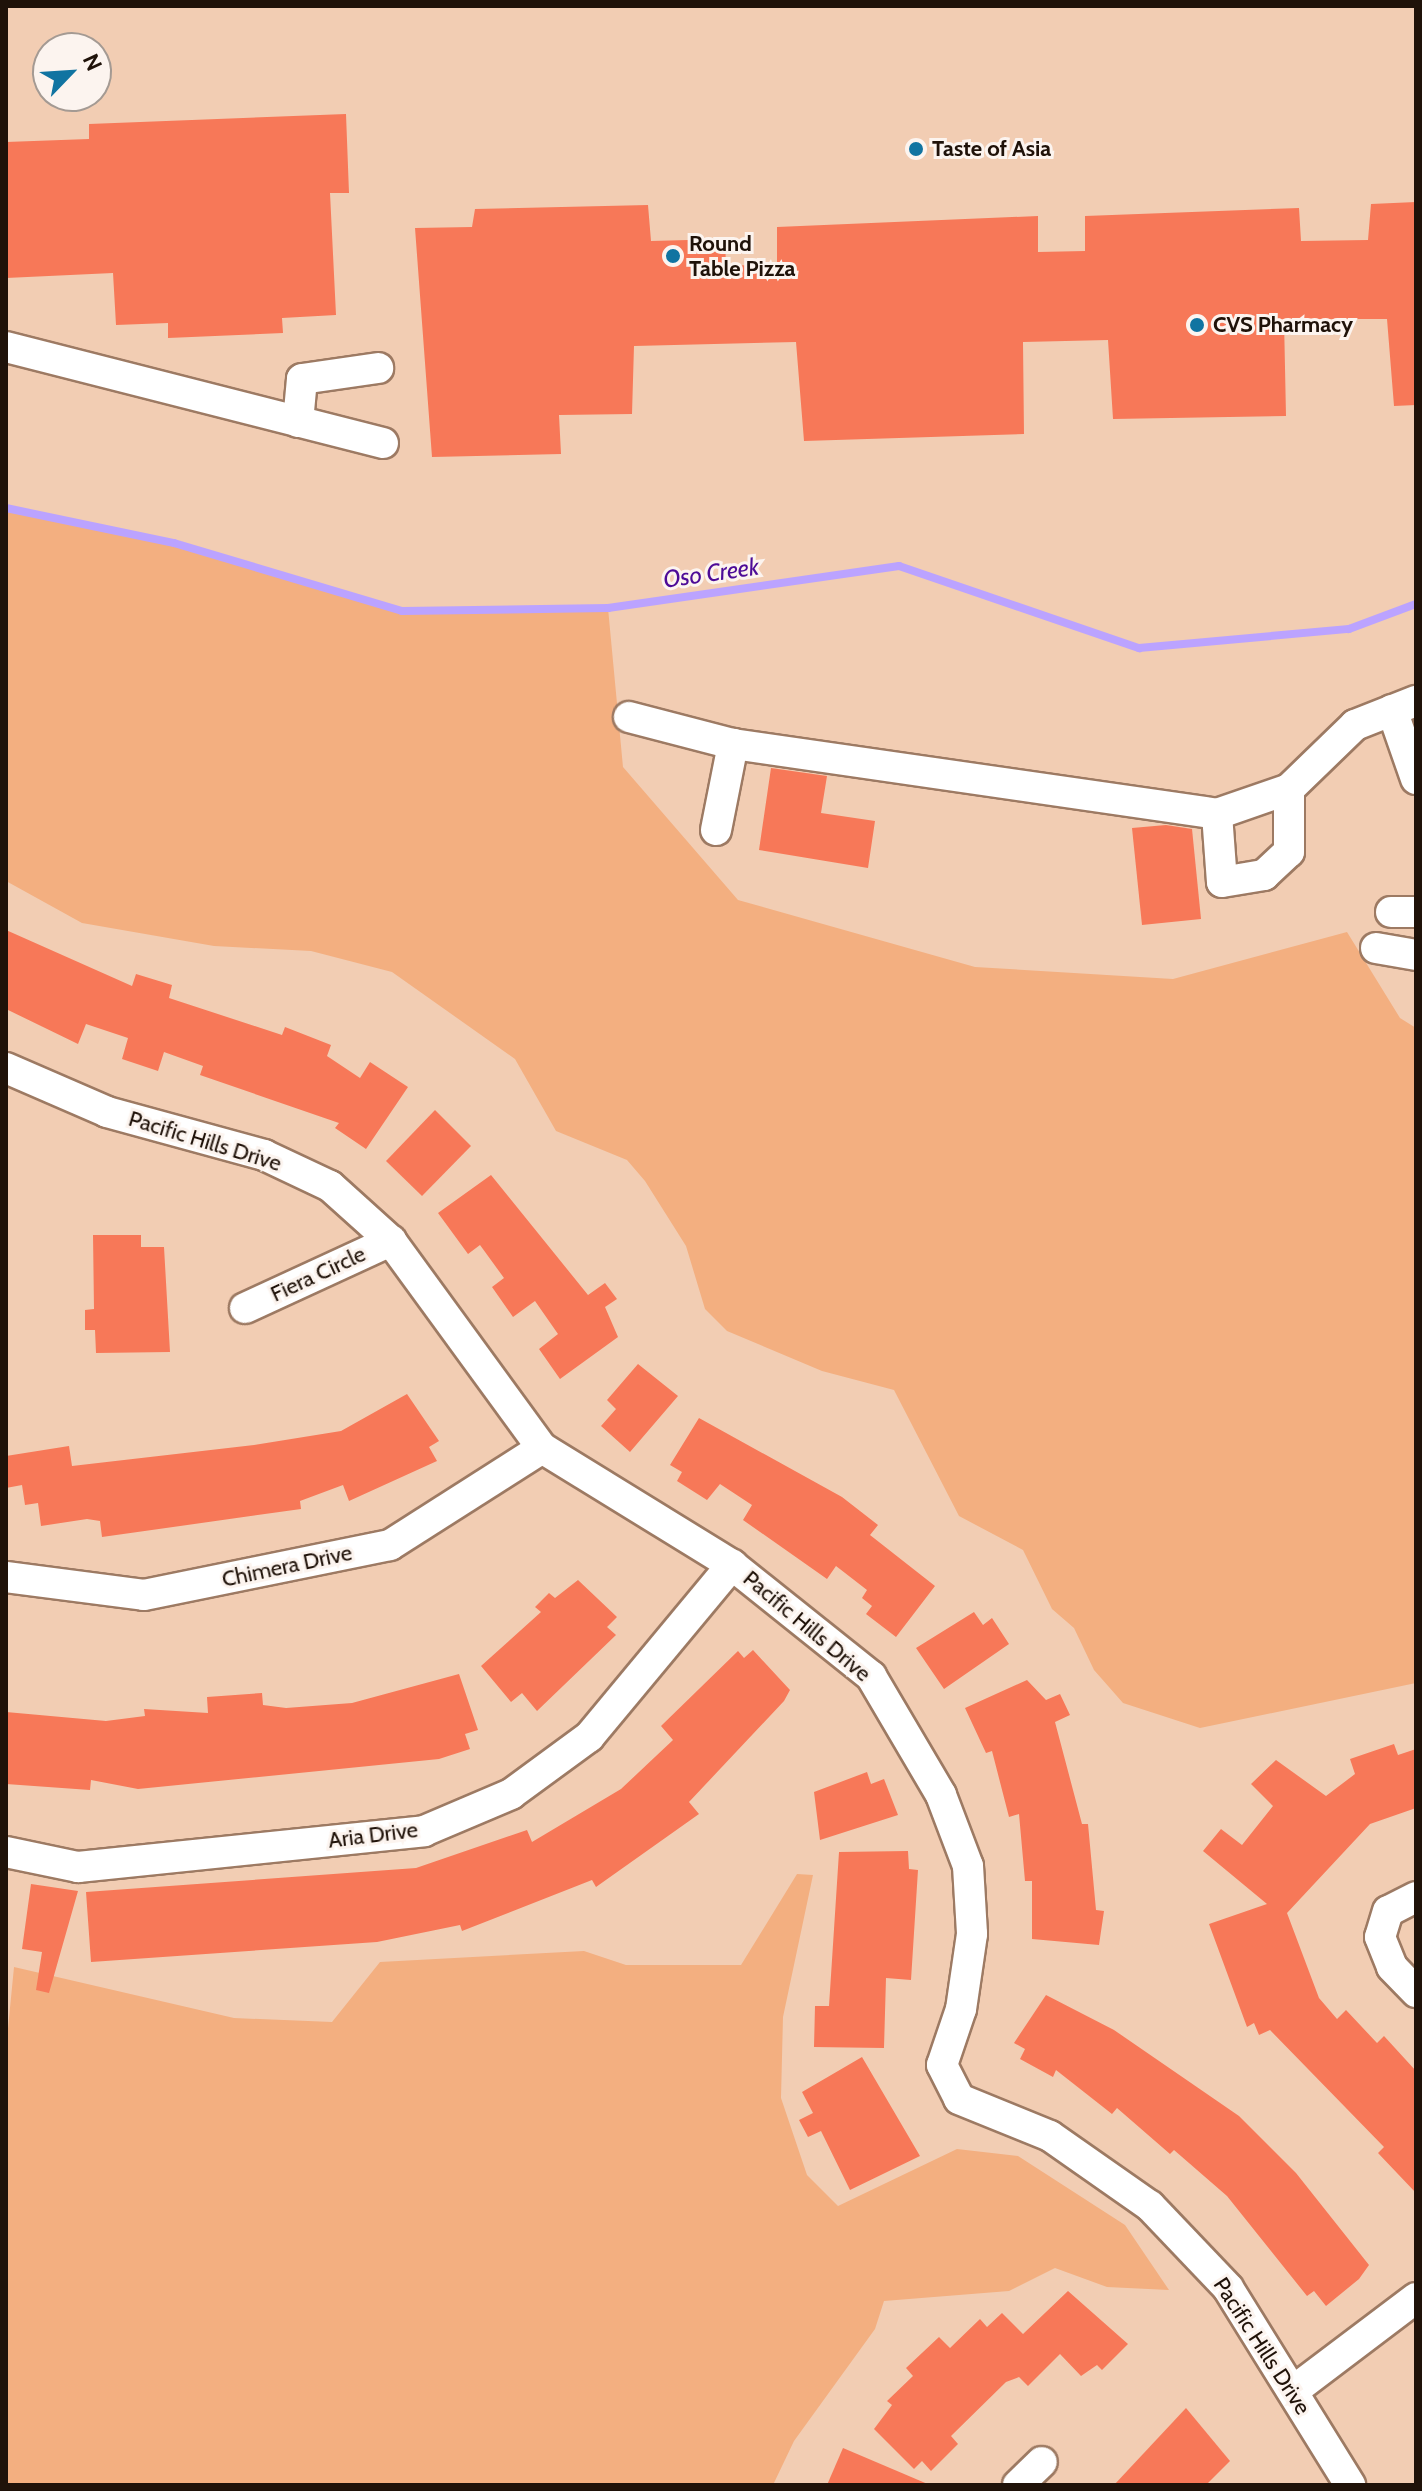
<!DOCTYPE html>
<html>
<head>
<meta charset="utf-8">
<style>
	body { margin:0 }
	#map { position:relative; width:1422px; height:2491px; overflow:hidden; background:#f2cdb3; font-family:Cabin,sans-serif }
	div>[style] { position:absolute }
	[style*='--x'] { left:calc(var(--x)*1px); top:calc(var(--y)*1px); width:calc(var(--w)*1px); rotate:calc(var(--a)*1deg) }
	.green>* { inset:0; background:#f3af80 }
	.stream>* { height:8px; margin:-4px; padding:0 4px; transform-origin:4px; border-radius:4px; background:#bba3ff }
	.building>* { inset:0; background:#f77858 }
	.roads { filter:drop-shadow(2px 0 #9d7a63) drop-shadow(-2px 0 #9d7a63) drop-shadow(0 2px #9d7a63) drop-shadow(0 -2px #9d7a63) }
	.minor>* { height:30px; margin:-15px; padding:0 15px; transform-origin:15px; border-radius:15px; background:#fff }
	.dots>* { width:22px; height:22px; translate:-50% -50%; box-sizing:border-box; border:4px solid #fcf4ef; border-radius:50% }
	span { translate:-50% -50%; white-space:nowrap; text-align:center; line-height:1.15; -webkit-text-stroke:6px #fcf4ef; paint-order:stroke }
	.poi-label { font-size:22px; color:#1f1209; font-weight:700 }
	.left { translate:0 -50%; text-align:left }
	.street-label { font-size:22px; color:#1f1209 }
	.water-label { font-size:24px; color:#4d0b97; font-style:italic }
	.frame { position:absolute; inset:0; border:8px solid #1f1209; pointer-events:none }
	.north { position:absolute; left:32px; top:32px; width:80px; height:80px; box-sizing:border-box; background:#fcf4ef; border:2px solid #a49a93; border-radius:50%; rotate:65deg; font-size:22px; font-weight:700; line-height:32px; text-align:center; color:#1f1209 }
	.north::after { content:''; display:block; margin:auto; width:28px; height:36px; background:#1174a1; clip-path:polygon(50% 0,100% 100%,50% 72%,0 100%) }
</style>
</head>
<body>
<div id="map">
	<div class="green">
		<div style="clip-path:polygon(6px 508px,174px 543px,402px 611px,608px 608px,623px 767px,738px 900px,975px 967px,1173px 979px,1347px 932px,1400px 1018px,1416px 1028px,1416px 1683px,1200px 1728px,1123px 1703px,1094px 1670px,1074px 1628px,1052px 1609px,1023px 1550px,959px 1516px,894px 1390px,822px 1371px,727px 1331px,705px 1309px,686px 1246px,645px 1181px,627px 1160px,556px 1131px,515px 1059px,392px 972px,311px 951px,214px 946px,82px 923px,6px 881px)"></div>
		<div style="clip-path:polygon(797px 1874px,813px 1875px,783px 2017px,781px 2098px,807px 2175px,838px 2206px,957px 2149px,1018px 2156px,1125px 2225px,1169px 2290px,1107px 2287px,1055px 2268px,1009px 2291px,884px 2301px,875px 2329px,794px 2441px,773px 2485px,6px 2485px,6px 2049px,14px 1967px,234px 2018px,332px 2022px,380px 1962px,584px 1951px,626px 1965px,741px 1965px)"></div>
	</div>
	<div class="stream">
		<div style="--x:6;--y:508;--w:172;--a:11.8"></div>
		<div style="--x:174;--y:543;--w:238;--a:16.6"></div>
		<div style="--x:402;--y:611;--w:206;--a:-0.8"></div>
		<div style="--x:608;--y:608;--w:294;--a:-8.2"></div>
		<div style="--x:899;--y:566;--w:254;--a:18.9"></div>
		<div style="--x:1139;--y:648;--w:211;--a:-5.2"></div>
		<div style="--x:1349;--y:629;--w:72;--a:-20.5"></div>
	</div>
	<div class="building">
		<div style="clip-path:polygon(346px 114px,349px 193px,330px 193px,336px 315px,282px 318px,283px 333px,168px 338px,168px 323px,116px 325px,113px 273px,6px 278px,6px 142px,89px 139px,89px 124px)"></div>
		<div style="clip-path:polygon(1416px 202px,1416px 405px,1394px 406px,1387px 319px,1284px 319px,1286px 416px,1113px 419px,1108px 340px,1023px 342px,1024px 434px,804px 441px,796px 342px,634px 346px,632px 414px,559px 415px,561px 454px,432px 457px,415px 228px,472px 227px,475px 209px,648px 205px,651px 241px,725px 239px,726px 266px,777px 264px,777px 227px,1038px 216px,1038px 252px,1085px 251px,1085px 216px,1299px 208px,1301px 241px,1368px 240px,1371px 204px)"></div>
		<div style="clip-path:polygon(771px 768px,827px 776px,821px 813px,875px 821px,868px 868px,759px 850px)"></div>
		<div style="clip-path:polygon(1166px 825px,1192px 829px,1201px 919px,1142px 925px,1132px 828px)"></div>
		<div style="clip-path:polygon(6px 930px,132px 986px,136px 974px,172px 985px,169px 998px,282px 1035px,285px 1027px,331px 1045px,327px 1056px,360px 1078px,370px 1062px,408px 1087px,366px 1149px,335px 1128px,339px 1123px,200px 1075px,203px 1066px,164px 1052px,158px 1071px,122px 1059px,128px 1038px,86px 1024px,78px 1044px,6px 1009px)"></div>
		<div style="clip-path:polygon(435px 1110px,471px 1146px,422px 1196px,386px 1161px)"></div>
		<div style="clip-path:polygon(491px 1175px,588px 1295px,605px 1283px,617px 1299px,605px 1307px,618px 1337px,560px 1379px,539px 1349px,558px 1334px,535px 1301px,513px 1317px,492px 1287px,504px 1278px,480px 1245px,468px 1254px,438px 1213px)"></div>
		<div style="clip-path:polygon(93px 1235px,141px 1235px,141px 1247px,164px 1247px,170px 1352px,96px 1353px,95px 1330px,85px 1330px,85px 1310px,94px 1309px)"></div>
		<div style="clip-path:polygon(638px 1364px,678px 1396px,630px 1452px,601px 1426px,616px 1409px,607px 1400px)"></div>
		<div style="clip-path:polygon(407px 1394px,439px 1441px,429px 1447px,437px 1461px,349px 1501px,343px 1485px,300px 1501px,301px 1509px,102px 1537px,100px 1521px,87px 1519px,41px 1526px,38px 1503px,25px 1505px,22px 1485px,6px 1488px,6px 1456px,69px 1446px,72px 1466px,254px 1445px,341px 1431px)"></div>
		<div style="clip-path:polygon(699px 1418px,842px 1497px,878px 1525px,870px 1535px,935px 1586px,896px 1637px,866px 1614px,872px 1606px,862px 1598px,867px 1590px,836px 1566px,827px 1579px,743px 1520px,752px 1505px,720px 1484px,707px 1500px,677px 1481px,682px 1472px,670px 1465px)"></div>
		<div style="clip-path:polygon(578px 1580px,617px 1617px,607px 1627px,616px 1635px,537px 1711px,522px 1693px,511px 1702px,481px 1666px,541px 1612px,535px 1607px,549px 1593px,555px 1598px)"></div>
		<div style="clip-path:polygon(974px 1612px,983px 1625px,992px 1618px,1009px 1644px,944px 1689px,916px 1648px)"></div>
		<div style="clip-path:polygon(753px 1650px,790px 1690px,784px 1701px,689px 1802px,699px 1814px,596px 1887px,592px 1880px,462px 1931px,460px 1925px,377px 1942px,91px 1962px,86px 1892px,416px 1868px,527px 1830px,532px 1842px,621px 1789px,673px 1740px,661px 1726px,738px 1651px,744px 1658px)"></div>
		<div style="clip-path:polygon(459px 1674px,478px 1730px,465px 1734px,470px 1749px,439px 1759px,138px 1789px,91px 1780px,90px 1790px,6px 1784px,6px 1712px,106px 1721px,145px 1716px,144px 1709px,208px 1713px,207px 1697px,262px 1693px,263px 1705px,286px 1708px,352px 1703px)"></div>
		<div style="clip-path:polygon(1027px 1680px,1046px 1700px,1060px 1694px,1070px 1715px,1055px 1722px,1082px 1824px,1088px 1824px,1096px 1910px,1104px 1911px,1099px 1945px,1032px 1939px,1032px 1881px,1025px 1881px,1019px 1814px,1009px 1817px,992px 1751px,986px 1753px,965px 1708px)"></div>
		<div style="clip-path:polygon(1394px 1744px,1398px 1755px,1416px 1749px,1416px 1808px,1370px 1824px,1287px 1913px,1319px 1998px,1337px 2019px,1346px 2010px,1377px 2043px,1384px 2036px,1416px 2071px,1416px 2193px,1378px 2153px,1384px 2147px,1270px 2030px,1259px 2035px,1254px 2023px,1247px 2027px,1209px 1924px,1267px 1904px,1203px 1851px,1221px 1829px,1242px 1845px,1273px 1806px,1251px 1784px,1276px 1760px,1326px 1796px,1355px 1774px,1350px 1759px)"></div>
		<div style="clip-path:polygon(867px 1772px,871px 1784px,884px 1779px,898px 1815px,820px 1840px,814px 1792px)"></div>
		<div style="clip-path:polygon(908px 1851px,909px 1869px,918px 1870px,911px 1980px,886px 1978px,884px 2048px,814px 2047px,815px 2006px,829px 2006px,839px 1852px)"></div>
		<div style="clip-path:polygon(31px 1884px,78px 1891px,49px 1993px,36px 1990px,42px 1952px,22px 1949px)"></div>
		<div style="clip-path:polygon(1046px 1995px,1114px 2030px,1239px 2116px,1296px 2173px,1369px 2265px,1359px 2279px,1326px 2306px,1314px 2291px,1307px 2296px,1227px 2196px,1174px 2150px,1170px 2154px,1117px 2108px,1112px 2114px,1056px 2070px,1053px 2077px,1020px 2059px,1025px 2049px,1014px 2043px)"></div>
		<div style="clip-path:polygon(862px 2057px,920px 2156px,850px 2190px,821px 2131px,808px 2137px,799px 2120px,813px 2113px,802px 2092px)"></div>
		<div style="clip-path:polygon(1068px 2291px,1128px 2344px,1102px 2370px,1097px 2365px,1081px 2376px,1060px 2354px,1028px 2386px,1019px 2377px,1006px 2382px,951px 2436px,958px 2444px,931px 2471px,922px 2461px,914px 2469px,874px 2429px,892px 2405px,887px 2401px,913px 2376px,906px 2368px,939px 2337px,950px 2348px,980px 2319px,987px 2327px,1002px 2313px,1023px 2334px)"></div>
		<div style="clip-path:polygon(1186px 2408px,1230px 2461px,1206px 2485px,1114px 2485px)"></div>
		<div style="clip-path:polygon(843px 2448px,930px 2485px,827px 2485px)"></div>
	</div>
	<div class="roads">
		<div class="minor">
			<div style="--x:6;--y:347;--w:389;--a:14.3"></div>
			<div style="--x:298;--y:422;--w:43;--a:-84.7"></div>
			<div style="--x:302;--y:379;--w:77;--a:-8.2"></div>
			<div style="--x:1392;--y:710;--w:73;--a:70.8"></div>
			<div style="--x:629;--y:717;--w:107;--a:14.6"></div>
			<div style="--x:733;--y:744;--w:489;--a:8.2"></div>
			<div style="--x:1217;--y:814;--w:76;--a:-19.1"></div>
			<div style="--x:1289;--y:789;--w:92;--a:-44.1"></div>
			<div style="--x:1355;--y:725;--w:66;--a:-21.5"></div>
			<div style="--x:1217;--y:814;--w:68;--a:85.8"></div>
			<div style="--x:1222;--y:882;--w:43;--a:-9.5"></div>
			<div style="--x:1264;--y:875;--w:34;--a:-43"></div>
			<div style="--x:1289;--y:852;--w:63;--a:-90"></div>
			<div style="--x:716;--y:830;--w:88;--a:-78.8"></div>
			<div style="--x:1391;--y:912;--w:25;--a:0"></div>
			<div style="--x:1376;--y:948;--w:41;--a:9.9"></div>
			<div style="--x:6;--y:1068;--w:110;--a:23.5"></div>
			<div style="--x:107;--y:1112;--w:163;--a:15.3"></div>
			<div style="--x:264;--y:1155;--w:73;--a:25.2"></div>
			<div style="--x:330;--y:1186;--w:82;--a:42"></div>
			<div style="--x:391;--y:1241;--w:256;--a:53.9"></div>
			<div style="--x:542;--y:1448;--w:223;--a:31.6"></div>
			<div style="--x:732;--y:1565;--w:178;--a:38.6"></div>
			<div style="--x:871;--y:1676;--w:138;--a:59.5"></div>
			<div style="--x:941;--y:1795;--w:76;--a:69.2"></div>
			<div style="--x:968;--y:1866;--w:68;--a:86.6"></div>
			<div style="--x:972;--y:1934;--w:76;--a:98.3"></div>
			<div style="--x:961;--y:2009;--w:59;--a:108.7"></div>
			<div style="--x:942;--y:2065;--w:38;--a:63"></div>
			<div style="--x:959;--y:2099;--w:98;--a:22.1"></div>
			<div style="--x:1050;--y:2136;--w:122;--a:35"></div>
			<div style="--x:1150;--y:2206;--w:113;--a:46.4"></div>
			<div style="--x:1228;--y:2288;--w:232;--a:58.2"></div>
			<div style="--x:245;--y:1308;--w:161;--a:-24.7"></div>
			<div style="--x:6;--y:1577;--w:139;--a:7.4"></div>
			<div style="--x:144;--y:1595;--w:251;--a:-11.5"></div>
			<div style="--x:390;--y:1545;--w:180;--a:-32.5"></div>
			<div style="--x:6;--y:1852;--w:74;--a:11.8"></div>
			<div style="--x:78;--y:1867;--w:348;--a:-5.9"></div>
			<div style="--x:424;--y:1831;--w:95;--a:-23"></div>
			<div style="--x:511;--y:1794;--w:97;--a:-36.2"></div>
			<div style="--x:589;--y:1737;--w:224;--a:-50.3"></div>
			<div style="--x:1416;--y:1897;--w:31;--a:153"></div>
			<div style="--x:1388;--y:1911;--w:27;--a:107"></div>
			<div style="--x:1380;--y:1937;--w:32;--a:68"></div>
			<div style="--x:1392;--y:1967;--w:35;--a:46"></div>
			<div style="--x:1293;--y:2391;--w:154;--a:-37.1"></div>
			<div style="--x:1018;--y:2485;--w:33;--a:-44"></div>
		</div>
	</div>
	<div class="dots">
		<div style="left:916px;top:149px;background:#1174a1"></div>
		<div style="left:673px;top:256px;background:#1174a1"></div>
		<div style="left:1197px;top:325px;background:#1174a1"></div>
	</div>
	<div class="poi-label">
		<span class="left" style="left:932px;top:149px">Taste of Asia</span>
		<span class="left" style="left:689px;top:256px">Round<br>Table Pizza</span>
		<span class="left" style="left:1213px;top:325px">CVS Pharmacy</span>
	</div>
	<div class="street-label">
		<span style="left:205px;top:1141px;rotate:17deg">Pacific Hills Drive</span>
		<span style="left:318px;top:1274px;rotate:-25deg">Fiera Circle</span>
		<span style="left:287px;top:1566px;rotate:-12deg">Chimera Drive</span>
		<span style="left:807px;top:1626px;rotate:40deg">Pacific Hills Drive</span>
		<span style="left:373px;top:1835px;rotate:-7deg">Aria Drive</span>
		<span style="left:1262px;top:2346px;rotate:57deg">Pacific Hills Drive</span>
	</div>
	<div class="water-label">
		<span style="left:711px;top:573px;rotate:-8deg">Oso Creek</span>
	</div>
	<div class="frame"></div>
	<div class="north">N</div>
</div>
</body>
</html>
